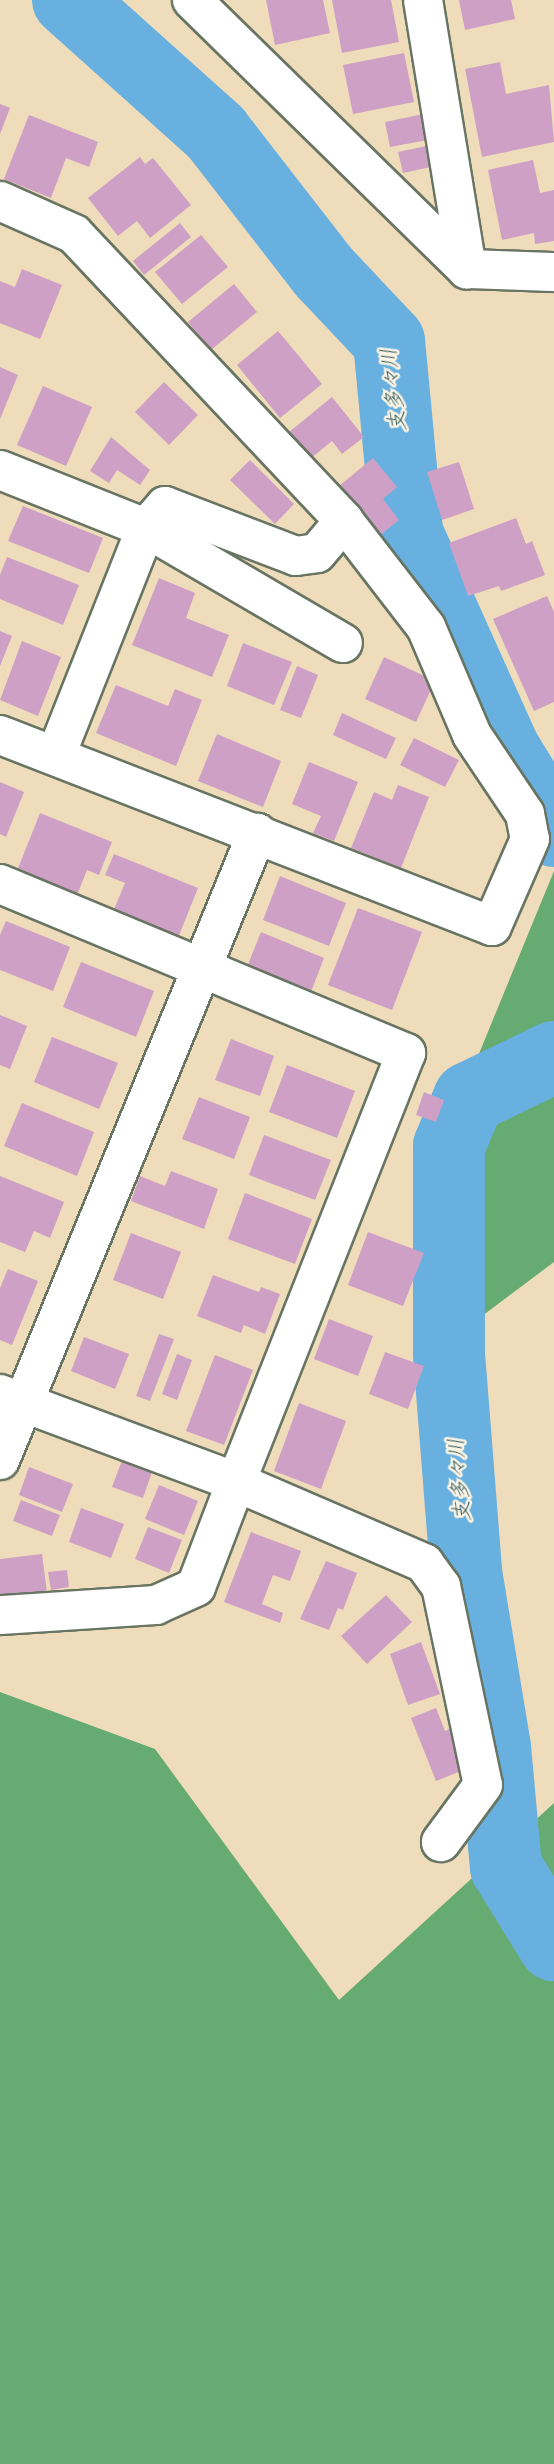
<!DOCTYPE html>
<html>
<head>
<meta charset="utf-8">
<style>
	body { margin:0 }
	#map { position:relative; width:554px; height:2464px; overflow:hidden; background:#efdcba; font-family:"Shantell Sans","Klee One",sans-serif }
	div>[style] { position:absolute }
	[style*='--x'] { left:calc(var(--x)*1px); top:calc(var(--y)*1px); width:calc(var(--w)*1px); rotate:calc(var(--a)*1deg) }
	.forest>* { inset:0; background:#66ab71 }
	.river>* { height:72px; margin:-36px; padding:0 36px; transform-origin:36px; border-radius:36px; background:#68b0df }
	.building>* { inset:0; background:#cea0c5 }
	.roads { filter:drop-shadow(2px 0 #687563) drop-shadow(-2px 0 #687563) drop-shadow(0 2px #687563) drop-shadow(0 -2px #687563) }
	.street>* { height:38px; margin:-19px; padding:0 19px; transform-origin:19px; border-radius:19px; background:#fff }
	span { translate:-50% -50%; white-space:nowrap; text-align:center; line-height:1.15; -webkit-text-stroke:5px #fcf5e5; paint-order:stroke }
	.water-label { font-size:21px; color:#315a5f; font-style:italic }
</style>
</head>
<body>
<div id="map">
	<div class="forest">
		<div style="clip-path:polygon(554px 871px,554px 1262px,458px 1334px,476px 1061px)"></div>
		<div style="clip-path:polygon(0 1692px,155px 1749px,339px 2000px,554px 1803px,554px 2464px,0 2464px)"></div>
	</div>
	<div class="river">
		<div style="--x:68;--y:0;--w:199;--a:41.9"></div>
		<div style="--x:216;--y:133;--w:175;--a:52.2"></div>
		<div style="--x:323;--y:271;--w:96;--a:46.7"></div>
		<div style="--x:389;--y:341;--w:193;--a:84.6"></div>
		<div style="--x:407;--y:533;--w:237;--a:65.8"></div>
		<div style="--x:504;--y:749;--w:96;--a:58.6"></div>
		<div style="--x:554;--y:1057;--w:94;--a:154.2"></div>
		<div style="--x:469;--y:1098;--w:52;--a:112.6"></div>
		<div style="--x:449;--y:1146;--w:208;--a:90"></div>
		<div style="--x:449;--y:1354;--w:219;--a:85.5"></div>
		<div style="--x:466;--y:1572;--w:177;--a:80.6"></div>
		<div style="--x:495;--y:1747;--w:121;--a:84.8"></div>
		<div style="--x:506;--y:1867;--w:92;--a:58.4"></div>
	</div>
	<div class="building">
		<div style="clip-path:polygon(266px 0,323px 0,330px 33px,275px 45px)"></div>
		<div style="clip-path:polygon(332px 0,391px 0,399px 42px,342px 53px)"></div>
		<div style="clip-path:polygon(459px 0,511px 0,515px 19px,465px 30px)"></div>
		<div style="clip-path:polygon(404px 53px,414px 102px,353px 114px,343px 65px)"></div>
		<div style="clip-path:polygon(500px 62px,506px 94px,549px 85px,554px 142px,482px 157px,465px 69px)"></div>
		<div style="clip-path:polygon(0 104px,10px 108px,0 134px)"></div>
		<div style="clip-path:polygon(428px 113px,433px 139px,390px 147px,385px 122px)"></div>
		<div style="clip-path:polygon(29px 115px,98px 142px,89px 167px,66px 158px,51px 198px,4px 179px)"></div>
		<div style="clip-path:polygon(436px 144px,440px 165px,403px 173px,398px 152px)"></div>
		<div style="clip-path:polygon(140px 157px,145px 164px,153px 158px,191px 205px,150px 238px,137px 221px,118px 236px,88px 198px)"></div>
		<div style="clip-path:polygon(533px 160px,540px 193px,554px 190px,554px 241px,535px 244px,534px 233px,502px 240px,488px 170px)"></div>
		<div style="clip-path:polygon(180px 223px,191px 237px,144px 275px,133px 261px)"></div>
		<div style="clip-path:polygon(201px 235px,228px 267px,182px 304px,155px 272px)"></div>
		<div style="clip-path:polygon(22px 269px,62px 285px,40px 339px,0 323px,0 281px,15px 287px)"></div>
		<div style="clip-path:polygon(234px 284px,257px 312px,211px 350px,188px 322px)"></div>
		<div style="clip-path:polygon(278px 331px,322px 384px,280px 418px,237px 365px)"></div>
		<div style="clip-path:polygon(0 367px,18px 375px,0 419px)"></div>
		<div style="clip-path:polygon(164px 382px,198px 415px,169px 445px,135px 412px)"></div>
		<div style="clip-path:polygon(43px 386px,92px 407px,66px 466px,17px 445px)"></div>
		<div style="clip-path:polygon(332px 397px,364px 437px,342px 454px,332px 441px,310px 459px,288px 433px)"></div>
		<div style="clip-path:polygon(111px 437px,150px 470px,140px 485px,117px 470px,109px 483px,90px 471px)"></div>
		<div style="clip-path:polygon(373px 458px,397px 487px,383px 499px,399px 520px,379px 536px,339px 486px)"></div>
		<div style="clip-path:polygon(250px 460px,294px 504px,275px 524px,230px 480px)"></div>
		<div style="clip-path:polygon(459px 462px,474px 509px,442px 520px,427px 472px)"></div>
		<div style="clip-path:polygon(23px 506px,103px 538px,89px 573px,8px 541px)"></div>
		<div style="clip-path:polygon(516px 518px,526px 544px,532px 541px,545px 575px,501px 591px,499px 586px,468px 596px,449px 543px)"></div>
		<div style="clip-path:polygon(7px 557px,79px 585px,63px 625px,0 599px,0 575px)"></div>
		<div style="clip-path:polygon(159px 578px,195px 593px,186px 618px,229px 635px,212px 677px,132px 645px)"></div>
		<div style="clip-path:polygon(547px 596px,554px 612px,554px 702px,534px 711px,493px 619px)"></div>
		<div style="clip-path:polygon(0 631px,12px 636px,0 666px)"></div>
		<div style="clip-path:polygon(22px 641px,61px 657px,38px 716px,0 700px)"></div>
		<div style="clip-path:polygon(243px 643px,292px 662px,274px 705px,227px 686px)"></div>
		<div style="clip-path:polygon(384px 657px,435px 681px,416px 722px,365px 699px)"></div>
		<div style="clip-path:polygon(297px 666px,318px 675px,301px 718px,280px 710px)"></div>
		<div style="clip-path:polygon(116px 685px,168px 706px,175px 689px,202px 700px,176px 766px,96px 733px)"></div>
		<div style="clip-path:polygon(342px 713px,396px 738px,386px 759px,333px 735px)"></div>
		<div style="clip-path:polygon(217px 734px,281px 761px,263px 807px,198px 781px)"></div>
		<div style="clip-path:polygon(414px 738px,459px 760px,445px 787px,400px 765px)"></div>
		<div style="clip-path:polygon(309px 762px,358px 782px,334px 841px,313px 833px,321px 816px,292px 804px)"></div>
		<div style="clip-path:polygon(0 782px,24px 792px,6px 837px,0 834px)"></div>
		<div style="clip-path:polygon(398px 785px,429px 797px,401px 868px,351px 848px,374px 792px,392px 800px)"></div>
		<div style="clip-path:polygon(40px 813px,112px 842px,99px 875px,87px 870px,77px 895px,17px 871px)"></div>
		<div style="clip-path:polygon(114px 854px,198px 888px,178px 938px,113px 912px,125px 883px,105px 875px)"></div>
		<div style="clip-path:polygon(280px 876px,346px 903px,329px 946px,263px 920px)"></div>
		<div style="clip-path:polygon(358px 908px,422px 932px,392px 1010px,328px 985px)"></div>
		<div style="clip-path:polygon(6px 921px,70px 947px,53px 991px,0 970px,0 935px)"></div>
		<div style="clip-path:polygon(261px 932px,324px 958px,309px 997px,245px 972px)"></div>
		<div style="clip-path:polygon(81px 962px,154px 991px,136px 1037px,63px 1007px)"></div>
		<div style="clip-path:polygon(0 1015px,27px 1026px,10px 1069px,0 1065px)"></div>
		<div style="clip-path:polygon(52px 1037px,118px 1063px,99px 1109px,34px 1082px)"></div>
		<div style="clip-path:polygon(231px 1039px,274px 1056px,260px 1096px,215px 1080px)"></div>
		<div style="clip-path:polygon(287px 1065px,355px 1091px,337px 1138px,269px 1112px)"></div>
		<div style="clip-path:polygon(424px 1092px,444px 1100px,436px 1122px,416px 1115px)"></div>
		<div style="clip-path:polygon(199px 1097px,250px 1117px,234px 1159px,182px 1139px)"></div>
		<div style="clip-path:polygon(22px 1103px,94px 1132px,77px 1176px,4px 1146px)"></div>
		<div style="clip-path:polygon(264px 1135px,331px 1160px,315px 1200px,249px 1175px)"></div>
		<div style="clip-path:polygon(171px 1171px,218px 1189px,204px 1229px,131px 1201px,140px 1176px,165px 1186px)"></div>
		<div style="clip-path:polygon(0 1176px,64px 1202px,50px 1238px,34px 1231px,25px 1252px,0 1242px)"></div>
		<div style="clip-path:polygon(245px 1193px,312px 1219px,295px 1264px,228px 1239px)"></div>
		<div style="clip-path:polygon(368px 1232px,424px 1253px,403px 1306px,348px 1285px)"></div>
		<div style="clip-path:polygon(131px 1233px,181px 1252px,163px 1299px,113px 1280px)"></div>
		<div style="clip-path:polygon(8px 1269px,38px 1281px,12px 1345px,0 1340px,0 1288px)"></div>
		<div style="clip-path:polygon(213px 1275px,259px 1292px,261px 1287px,280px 1294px,265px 1334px,244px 1325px,241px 1333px,197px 1316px)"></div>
		<div style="clip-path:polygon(329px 1319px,373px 1336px,358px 1376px,314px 1359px)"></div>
		<div style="clip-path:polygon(159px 1334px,174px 1339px,150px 1401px,136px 1396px)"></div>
		<div style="clip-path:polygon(84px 1337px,129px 1354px,115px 1389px,71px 1371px)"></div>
		<div style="clip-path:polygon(385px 1352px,424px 1366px,408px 1409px,369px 1394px)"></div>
		<div style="clip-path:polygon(177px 1354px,192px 1360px,177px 1400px,162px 1394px)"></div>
		<div style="clip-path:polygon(215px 1355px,253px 1370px,224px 1445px,186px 1431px)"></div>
		<div style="clip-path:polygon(299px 1403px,346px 1421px,321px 1489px,274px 1471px)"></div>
		<div style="clip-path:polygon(124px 1455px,154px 1466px,143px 1498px,112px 1487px)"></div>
		<div style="clip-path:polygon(29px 1467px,73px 1484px,62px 1512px,19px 1495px)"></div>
		<div style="clip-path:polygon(159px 1485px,198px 1501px,184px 1535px,145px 1519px)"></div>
		<div style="clip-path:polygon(21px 1500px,60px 1515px,52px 1536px,13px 1521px)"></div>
		<div style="clip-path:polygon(81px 1508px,124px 1524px,111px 1558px,69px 1542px)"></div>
		<div style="clip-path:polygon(148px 1527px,182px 1540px,169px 1573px,135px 1559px)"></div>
		<div style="clip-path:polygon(251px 1532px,301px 1551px,290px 1581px,273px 1575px,262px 1604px,283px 1613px,280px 1623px,224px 1602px)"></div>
		<div style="clip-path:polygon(42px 1554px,47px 1593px,0 1600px,0 1559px)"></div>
		<div style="clip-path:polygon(326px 1561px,357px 1573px,343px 1610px,338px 1608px,329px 1630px,300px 1619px)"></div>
		<div style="clip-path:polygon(67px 1570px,69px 1587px,51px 1590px,48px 1572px)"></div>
		<div style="clip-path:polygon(386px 1595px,412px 1622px,367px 1664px,341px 1636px)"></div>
		<div style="clip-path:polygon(421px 1642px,440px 1694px,408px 1705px,390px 1654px)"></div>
		<div style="clip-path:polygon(436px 1708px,445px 1731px,456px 1726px,471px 1767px,436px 1781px,411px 1718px)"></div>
	</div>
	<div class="roads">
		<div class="street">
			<div style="--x:192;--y:0;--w:385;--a:44.4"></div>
			<div style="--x:467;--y:269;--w:87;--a:2"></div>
			<div style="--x:423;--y:0;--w:273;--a:80.7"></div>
			<div style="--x:0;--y:201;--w:81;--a:24"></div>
			<div style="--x:74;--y:234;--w:394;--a:46.7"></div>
			<div style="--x:344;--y:521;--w:134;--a:52.3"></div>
			<div style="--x:426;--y:627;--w:117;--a:66.9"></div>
			<div style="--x:472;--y:735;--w:95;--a:56.1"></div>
			<div style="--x:525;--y:814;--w:25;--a:79"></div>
			<div style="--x:530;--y:839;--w:95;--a:113.6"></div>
			<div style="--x:492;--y:926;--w:528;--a:-158.78"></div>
			<div style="--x:0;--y:470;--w:157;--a:21.7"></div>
			<div style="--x:146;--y:528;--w:228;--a:30.3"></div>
			<div style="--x:56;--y:755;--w:244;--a:-68.4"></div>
			<div style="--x:146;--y:528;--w:29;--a:-49"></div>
			<div style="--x:165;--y:506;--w:140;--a:20.9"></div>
			<div style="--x:296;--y:556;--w:21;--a:-8"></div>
			<div style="--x:317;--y:553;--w:42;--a:-49.8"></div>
			<div style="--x:0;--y:884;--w:440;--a:22.6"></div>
			<div style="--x:406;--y:1053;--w:461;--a:111.6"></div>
			<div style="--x:236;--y:1482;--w:205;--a:23.3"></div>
			<div style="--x:424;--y:1563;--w:29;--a:54"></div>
			<div style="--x:441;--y:1586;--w:203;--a:78.1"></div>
			<div style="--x:483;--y:1785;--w:71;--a:126.4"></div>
			<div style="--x:0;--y:1394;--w:252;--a:20.4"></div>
			<div style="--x:236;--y:1482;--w:112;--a:110.9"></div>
			<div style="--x:196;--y:1587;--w:44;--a:155.8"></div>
			<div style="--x:156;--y:1605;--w:156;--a:176.3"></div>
			<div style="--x:0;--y:1460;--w:678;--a:-67.71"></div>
		</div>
	</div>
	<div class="water-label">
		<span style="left:393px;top:390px;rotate:-97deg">支多々川</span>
		<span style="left:459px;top:1480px;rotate:-95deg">支多々川</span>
	</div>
</div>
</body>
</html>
